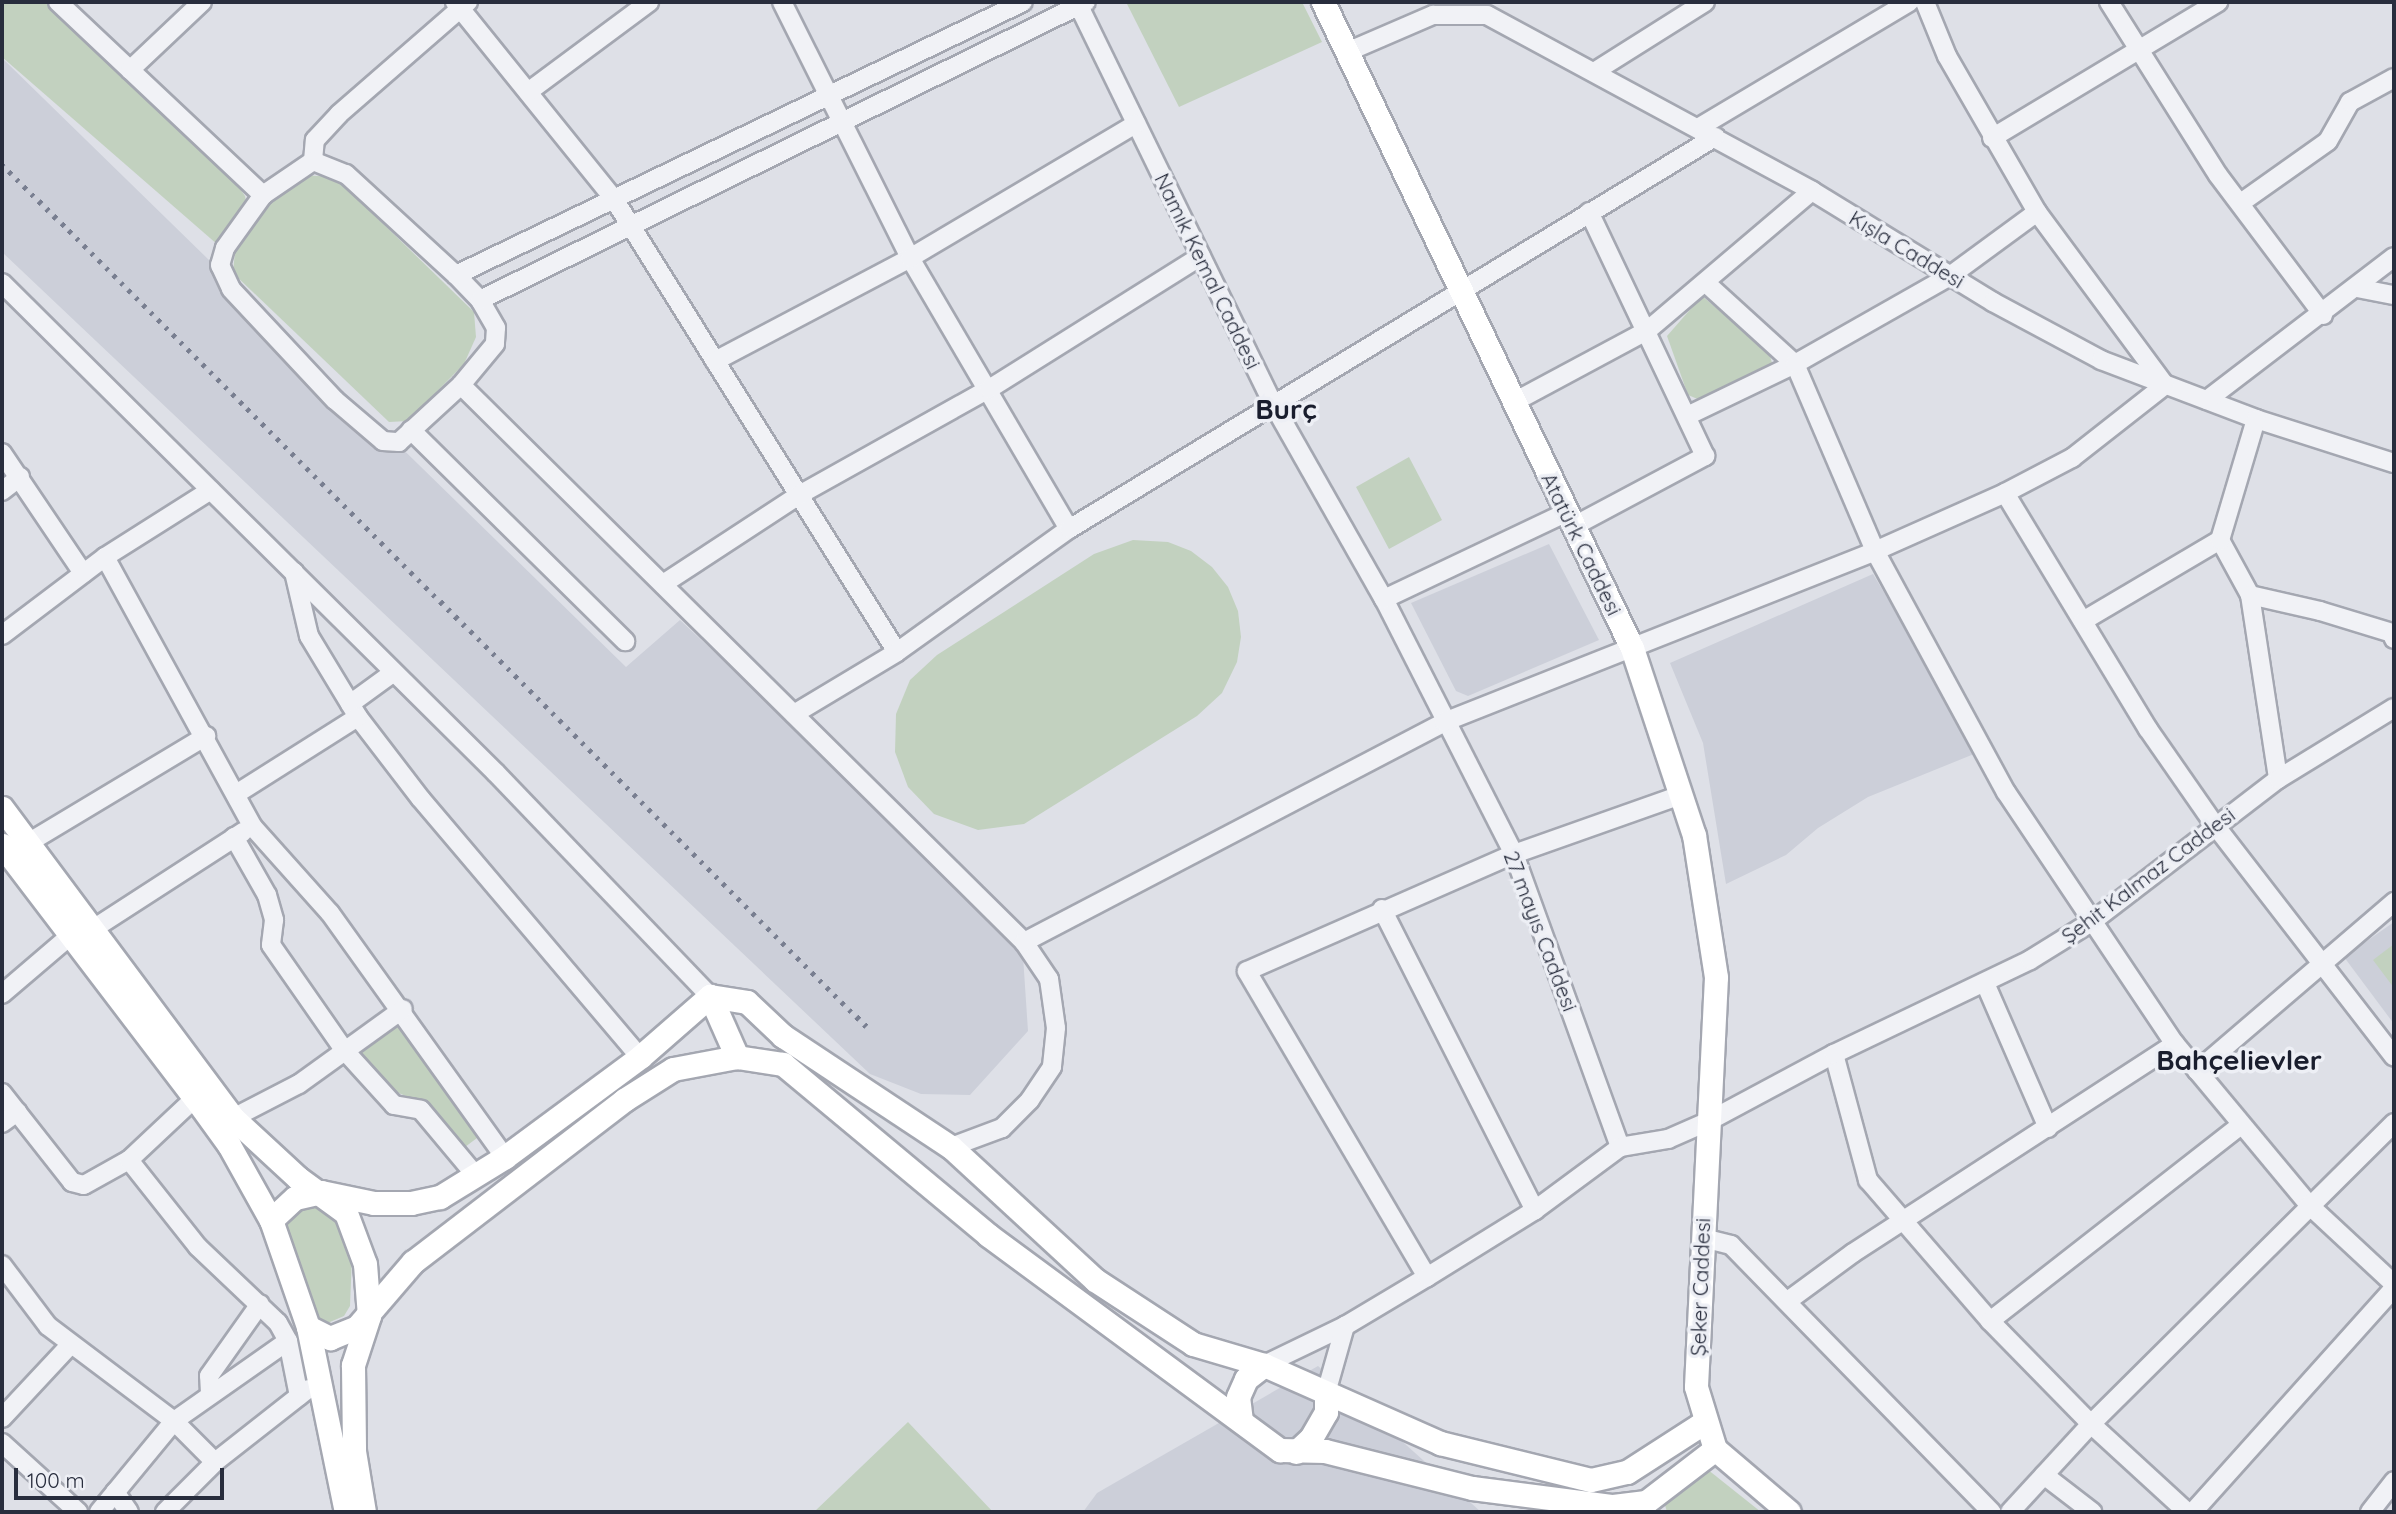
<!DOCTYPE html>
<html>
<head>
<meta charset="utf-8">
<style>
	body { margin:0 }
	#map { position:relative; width:2396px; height:1514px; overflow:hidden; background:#dee0e7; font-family:Quicksand,sans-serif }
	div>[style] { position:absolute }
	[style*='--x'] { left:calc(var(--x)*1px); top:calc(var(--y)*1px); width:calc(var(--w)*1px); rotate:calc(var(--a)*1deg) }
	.built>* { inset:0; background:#cccfd9 }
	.green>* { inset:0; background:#c2d1bf }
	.roads { filter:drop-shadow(2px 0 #a4a7b1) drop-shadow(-2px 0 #a4a7b1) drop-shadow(0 2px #a4a7b1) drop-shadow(0 -2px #a4a7b1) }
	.minor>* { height:18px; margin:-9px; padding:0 9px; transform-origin:9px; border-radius:9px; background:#f1f2f6 }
	.major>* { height:23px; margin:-11.5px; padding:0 11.5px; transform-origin:11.5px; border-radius:11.5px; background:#fff }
	.rail>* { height:4.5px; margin-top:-2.25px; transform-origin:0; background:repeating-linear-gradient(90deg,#787e90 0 3.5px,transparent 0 10.5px) }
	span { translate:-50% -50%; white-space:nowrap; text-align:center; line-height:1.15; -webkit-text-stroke:7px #edeff5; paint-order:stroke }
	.street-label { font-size:21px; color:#282d3d }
	.district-label { font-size:28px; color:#1a1e2e; font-weight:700 }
	.frame { position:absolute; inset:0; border:4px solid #282d3d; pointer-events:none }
	.scale { position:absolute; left:14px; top:1468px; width:210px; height:32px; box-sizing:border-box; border:4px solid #282d3d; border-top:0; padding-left:9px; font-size:21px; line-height:24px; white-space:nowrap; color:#282d3d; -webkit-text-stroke:5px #edeff5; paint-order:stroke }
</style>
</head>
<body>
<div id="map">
	<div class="built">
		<div style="clip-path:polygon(2px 58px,626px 667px,680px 620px,847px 776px,1023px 956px,1028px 1031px,970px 1095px,921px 1094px,870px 1074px,2px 252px)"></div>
		<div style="clip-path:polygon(1549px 544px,1599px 640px,1468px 696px,1456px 691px,1411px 603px)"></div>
		<div style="clip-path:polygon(1873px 574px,1979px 752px,1868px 797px,1818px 828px,1786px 855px,1726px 884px,1703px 743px,1670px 663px)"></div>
		<div style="clip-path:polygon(2394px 922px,2394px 1024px,2344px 957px)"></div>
		<div style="clip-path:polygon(1318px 1366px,1481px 1512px,1083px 1512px,1097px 1493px)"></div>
	</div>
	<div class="green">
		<div style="clip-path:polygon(2px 2px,55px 2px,232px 177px,245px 196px,248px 212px,218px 245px,2px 57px)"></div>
		<div style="clip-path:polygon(1126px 2px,1302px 2px,1322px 42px,1179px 107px)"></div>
		<div style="clip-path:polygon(302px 175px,335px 177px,474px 312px,476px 337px,464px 364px,408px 421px,389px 422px,233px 273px,235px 251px,269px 205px)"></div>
		<div style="clip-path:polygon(1702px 296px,1769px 352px,1772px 363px,1700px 400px,1688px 395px,1667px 336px)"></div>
		<div style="clip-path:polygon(1409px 457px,1442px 520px,1389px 549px,1356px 487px)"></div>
		<div style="clip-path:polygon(1133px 540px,1168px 542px,1191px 551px,1212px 567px,1228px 587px,1238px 611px,1241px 637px,1237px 662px,1222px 693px,1197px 716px,1024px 824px,978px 830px,934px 814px,908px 787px,895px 752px,896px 714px,910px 680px,937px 655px,1094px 554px)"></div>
		<div style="clip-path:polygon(2394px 944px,2394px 988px,2373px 960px)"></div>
		<div style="clip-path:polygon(400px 1018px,481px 1135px,465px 1147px,425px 1104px,389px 1089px,358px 1049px)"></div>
		<div style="clip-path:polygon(314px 1202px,337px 1223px,352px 1256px,350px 1306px,344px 1316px,323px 1325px,316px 1324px,283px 1217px)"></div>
		<div style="clip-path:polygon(908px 1422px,993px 1512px,814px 1512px)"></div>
		<div style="clip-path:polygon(1707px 1469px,1761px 1512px,1667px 1512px,1664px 1502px)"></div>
	</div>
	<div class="roads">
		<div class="minor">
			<div style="--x:58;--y:2;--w:282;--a:43.3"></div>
			<div style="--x:263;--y:195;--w:65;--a:125.6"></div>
			<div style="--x:225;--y:248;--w:18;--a:106"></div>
			<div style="--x:220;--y:265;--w:26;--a:65"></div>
			<div style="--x:231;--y:289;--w:152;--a:46.9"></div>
			<div style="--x:335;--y:400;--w:63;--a:40.5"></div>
			<div style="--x:383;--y:441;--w:16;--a:4"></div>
			<div style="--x:399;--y:442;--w:84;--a:-42.6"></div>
			<div style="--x:455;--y:2;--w:253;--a:51.1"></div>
			<div style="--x:614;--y:199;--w:534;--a:58.01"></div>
			<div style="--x:782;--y:2;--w:286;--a:63.4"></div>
			<div style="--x:910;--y:258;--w:314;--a:59.6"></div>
			<div style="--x:1077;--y:2;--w:447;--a:64"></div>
			<div style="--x:1273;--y:404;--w:224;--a:60.4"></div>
			<div style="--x:1384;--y:599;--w:286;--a:63"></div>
			<div style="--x:1514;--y:854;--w:312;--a:70.1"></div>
			<div style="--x:2109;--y:2;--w:204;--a:57.8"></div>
			<div style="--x:2218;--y:175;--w:175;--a:53.1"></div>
			<div style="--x:1347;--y:52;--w:94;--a:-23.3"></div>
			<div style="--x:1433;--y:15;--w:54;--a:0"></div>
			<div style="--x:1487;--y:15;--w:370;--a:28.4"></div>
			<div style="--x:1812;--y:191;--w:212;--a:31.5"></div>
			<div style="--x:1993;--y:302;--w:123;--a:28.2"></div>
			<div style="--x:2101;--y:360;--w:166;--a:20.8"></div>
			<div style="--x:2256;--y:419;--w:145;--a:17.7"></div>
			<div style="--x:130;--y:70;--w:99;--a:-43.4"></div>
			<div style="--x:1594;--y:72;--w:131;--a:-32.2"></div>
			<div style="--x:528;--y:92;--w:151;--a:-36.6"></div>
			<div style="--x:1698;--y:128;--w:246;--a:-30.8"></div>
			<div style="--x:1992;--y:138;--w:264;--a:-31"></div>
			<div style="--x:313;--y:161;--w:21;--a:-85"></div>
			<div style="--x:315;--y:140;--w:35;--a:-47"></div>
			<div style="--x:339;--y:114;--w:171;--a:-41"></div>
			<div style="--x:263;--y:195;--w:60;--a:-34.2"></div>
			<div style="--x:313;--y:161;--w:35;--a:22"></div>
			<div style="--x:346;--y:174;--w:149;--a:42.6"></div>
			<div style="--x:456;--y:275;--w:35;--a:46"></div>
			<div style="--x:480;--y:300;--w:32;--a:60"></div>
			<div style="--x:496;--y:328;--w:16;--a:94"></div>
			<div style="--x:495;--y:344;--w:53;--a:129.7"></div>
			<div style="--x:461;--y:385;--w:792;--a:44.69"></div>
			<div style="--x:1024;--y:942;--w:45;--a:56"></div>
			<div style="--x:1049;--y:979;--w:49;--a:81.9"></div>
			<div style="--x:1056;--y:1028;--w:39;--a:96"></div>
			<div style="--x:1052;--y:1067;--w:40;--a:124"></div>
			<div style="--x:1030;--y:1100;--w:40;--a:135"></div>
			<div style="--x:1002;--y:1128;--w:54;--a:159.6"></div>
			<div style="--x:2242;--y:202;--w:105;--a:-35.3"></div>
			<div style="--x:2328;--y:141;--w:45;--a:-60.6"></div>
			<div style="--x:2350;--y:102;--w:50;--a:-28.6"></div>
			<div style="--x:456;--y:275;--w:629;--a:-25.71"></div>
			<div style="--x:2;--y:283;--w:696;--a:44.77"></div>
			<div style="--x:496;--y:773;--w:309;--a:46.2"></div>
			<div style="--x:1707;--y:284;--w:119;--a:42.3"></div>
			<div style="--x:1795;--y:364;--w:203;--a:66.8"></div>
			<div style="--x:1875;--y:551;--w:274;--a:61.5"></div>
			<div style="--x:2006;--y:792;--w:303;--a:56.2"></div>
			<div style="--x:2175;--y:1044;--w:209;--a:50.2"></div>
			<div style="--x:2309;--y:1205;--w:116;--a:42.9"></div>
			<div style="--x:2357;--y:288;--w:38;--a:11"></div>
			<div style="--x:480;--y:300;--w:675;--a:-26.19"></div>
			<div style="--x:715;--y:361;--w:221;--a:-27.8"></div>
			<div style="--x:910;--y:258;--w:263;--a:-30.7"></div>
			<div style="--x:2207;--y:400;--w:235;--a:-37.4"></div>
			<div style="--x:1514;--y:402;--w:152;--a:-28.2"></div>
			<div style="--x:1648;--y:330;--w:215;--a:-40.3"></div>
			<div style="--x:1687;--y:416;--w:120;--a:-25.7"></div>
			<div style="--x:1795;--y:364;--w:178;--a:-29.6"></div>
			<div style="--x:1950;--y:276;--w:108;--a:-36.3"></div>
			<div style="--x:411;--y:430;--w:301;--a:44.6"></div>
			<div style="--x:2;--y:453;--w:145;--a:56"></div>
			<div style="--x:2;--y:491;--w:23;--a:-38"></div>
			<div style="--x:2005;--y:493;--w:276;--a:58.8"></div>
			<div style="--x:2148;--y:729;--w:116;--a:55.2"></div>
			<div style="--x:2214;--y:824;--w:294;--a:52.3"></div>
			<div style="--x:1574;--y:526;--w:149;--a:-28.1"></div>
			<div style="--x:1705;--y:456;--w:270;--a:-115.4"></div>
			<div style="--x:2220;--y:540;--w:63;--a:61.4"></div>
			<div style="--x:2250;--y:595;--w:186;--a:81.3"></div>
			<div style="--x:105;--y:557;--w:308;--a:61.3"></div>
			<div style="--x:253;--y:827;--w:115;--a:48.2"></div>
			<div style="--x:330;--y:913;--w:300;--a:54.4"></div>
			<div style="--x:294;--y:572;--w:66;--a:76.8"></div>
			<div style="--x:309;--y:636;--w:95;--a:58.8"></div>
			<div style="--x:358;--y:717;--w:103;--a:52.5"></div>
			<div style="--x:421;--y:799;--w:338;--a:49.7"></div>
			<div style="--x:663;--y:584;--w:163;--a:-33.2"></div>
			<div style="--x:799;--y:495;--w:218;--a:-29.2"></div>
			<div style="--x:989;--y:389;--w:250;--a:-32.1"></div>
			<div style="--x:2250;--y:595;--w:72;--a:12.9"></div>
			<div style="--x:2320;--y:611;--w:75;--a:17"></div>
			<div style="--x:2392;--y:633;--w:6;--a:72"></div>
			<div style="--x:1384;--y:599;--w:203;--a:-25.4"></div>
			<div style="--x:2083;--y:621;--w:159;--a:-30.6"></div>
			<div style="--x:2220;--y:540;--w:126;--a:-73.4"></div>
			<div style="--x:2;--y:635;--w:129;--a:-37.1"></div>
			<div style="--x:105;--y:557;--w:125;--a:-32.3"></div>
			<div style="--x:350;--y:704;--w:54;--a:-36"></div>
			<div style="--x:794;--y:714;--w:120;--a:-31"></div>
			<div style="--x:897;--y:652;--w:211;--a:-35.6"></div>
			<div style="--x:1069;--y:529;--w:756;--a:-31.25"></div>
			<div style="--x:236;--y:794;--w:144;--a:-32.3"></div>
			<div style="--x:234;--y:837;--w:67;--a:60.4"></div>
			<div style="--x:267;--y:895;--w:26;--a:74"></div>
			<div style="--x:274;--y:920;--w:25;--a:97"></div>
			<div style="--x:271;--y:945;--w:129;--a:55.1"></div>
			<div style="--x:345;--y:1051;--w:73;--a:47.8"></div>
			<div style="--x:394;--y:1105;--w:27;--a:10"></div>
			<div style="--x:421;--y:1110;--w:87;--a:50.1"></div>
			<div style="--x:28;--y:843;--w:208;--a:-31"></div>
			<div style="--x:1382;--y:909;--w:338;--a:63.1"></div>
			<div style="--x:90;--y:931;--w:182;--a:-32.9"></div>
			<div style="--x:1024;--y:942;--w:474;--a:-27.6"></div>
			<div style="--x:1444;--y:722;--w:464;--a:-21.6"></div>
			<div style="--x:1875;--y:551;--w:142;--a:-24"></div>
			<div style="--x:2005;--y:493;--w:76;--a:-27.6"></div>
			<div style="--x:2072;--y:458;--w:118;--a:-38.1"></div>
			<div style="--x:2165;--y:385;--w:215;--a:-126.5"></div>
			<div style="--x:2037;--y:212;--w:180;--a:-120"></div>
			<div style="--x:1947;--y:56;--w:58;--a:-112.2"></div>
			<div style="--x:1985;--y:983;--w:158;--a:66.5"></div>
			<div style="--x:2;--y:994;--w:91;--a:-40.5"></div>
			<div style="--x:1834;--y:1054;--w:131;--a:74.9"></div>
			<div style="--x:1868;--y:1180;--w:186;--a:49.1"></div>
			<div style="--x:1990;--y:1321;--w:144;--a:45.6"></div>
			<div style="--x:2091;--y:1424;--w:130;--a:42.5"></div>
			<div style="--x:2197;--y:1071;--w:260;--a:-40.6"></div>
			<div style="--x:2;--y:1093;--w:113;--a:51.8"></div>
			<div style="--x:72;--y:1182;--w:12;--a:14"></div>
			<div style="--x:84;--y:1185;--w:51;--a:-29.1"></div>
			<div style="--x:129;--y:1160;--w:91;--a:-43.2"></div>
			<div style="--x:233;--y:1118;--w:74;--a:-27.3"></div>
			<div style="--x:299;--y:1084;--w:128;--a:-35.8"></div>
			<div style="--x:2;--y:1123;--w:19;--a:-36"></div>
			<div style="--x:129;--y:1160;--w:111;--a:51.6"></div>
			<div style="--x:198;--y:1247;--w:110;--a:43.5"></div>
			<div style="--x:278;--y:1323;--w:21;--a:61"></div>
			<div style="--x:288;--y:1341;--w:56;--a:78.7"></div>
			<div style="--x:1703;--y:1238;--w:29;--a:14"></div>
			<div style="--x:1731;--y:1245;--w:373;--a:45.7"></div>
			<div style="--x:2;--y:1265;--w:76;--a:53"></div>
			<div style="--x:48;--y:1326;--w:158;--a:37"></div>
			<div style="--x:174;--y:1421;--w:58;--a:45"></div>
			<div style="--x:1427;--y:1277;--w:355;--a:-120.5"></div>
			<div style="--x:1247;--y:971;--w:292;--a:-23.7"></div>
			<div style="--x:1514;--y:854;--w:177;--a:-19.5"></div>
			<div style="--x:1789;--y:1300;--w:79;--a:-36.3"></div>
			<div style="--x:1853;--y:1253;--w:384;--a:-33"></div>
			<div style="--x:1990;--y:1321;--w:317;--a:-38"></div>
			<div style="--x:1264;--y:1365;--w:90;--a:-25.7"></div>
			<div style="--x:1345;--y:1326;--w:96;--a:-30.9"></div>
			<div style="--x:1427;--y:1277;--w:127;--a:-31.8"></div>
			<div style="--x:1535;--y:1210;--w:106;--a:-36.5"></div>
			<div style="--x:1620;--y:1147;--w:49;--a:-9.5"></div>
			<div style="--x:1668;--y:1139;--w:43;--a:-23.6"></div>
			<div style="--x:1707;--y:1122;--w:144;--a:-28.2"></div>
			<div style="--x:1834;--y:1054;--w:217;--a:-25.6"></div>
			<div style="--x:2030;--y:960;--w:74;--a:-31.8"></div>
			<div style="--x:2093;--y:921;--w:233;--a:-37.5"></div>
			<div style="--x:2278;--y:779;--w:136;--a:-31.5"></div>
			<div style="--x:210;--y:1393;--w:17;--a:-93"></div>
			<div style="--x:209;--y:1376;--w:88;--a:-54.7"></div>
			<div style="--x:1326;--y:1393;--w:70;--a:-74.2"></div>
			<div style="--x:2;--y:1418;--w:100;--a:-47"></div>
			<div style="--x:2;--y:1443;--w:103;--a:42.2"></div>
			<div style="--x:2044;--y:1475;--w:61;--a:37.6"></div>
			<div style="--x:115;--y:1492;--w:24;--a:55"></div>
			<div style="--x:99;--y:1512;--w:118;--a:-50.5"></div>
			<div style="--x:174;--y:1421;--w:139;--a:-35.1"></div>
			<div style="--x:165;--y:1512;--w:71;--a:-45"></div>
			<div style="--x:215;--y:1462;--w:118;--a:-38.1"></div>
			<div style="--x:2010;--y:1512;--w:120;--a:-47.4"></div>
			<div style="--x:2091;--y:1424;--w:427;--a:-44.8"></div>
			<div style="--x:2193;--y:1512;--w:301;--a:-48.1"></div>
			<div style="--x:2370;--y:1512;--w:39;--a:-52"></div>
		</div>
		<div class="major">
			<div style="--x:1323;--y:2;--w:716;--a:64.44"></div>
			<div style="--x:1632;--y:648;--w:197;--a:71.7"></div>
			<div style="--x:1694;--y:835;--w:144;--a:81.2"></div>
			<div style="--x:1716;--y:977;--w:410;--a:92.8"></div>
			<div style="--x:1696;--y:1387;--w:65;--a:73"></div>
			<div style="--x:1715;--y:1449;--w:97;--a:40.4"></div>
			<div style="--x:2;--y:808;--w:387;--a:53.3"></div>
			<div style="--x:233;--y:1118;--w:88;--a:42.7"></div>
			<div style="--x:298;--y:1178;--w:59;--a:36.1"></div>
			<div style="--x:346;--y:1213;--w:54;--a:69.6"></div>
			<div style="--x:365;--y:1264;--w:52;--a:85.6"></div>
			<div style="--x:369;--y:1316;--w:52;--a:108.1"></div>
			<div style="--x:353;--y:1365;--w:86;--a:89.3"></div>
			<div style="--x:354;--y:1451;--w:62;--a:80.7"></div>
			<div style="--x:2;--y:845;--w:318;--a:52.7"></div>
			<div style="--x:195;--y:1098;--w:58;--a:54.1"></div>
			<div style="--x:229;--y:1145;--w:86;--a:60.8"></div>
			<div style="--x:271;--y:1220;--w:113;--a:70.9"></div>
			<div style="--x:308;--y:1327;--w:189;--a:78.4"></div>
			<div style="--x:710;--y:996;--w:67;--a:66.1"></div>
			<div style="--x:271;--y:1220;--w:33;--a:-43"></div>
			<div style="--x:295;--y:1198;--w:27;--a:-13"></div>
			<div style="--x:321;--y:1192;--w:54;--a:11.7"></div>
			<div style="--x:374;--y:1203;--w:37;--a:0"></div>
			<div style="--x:411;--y:1203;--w:30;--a:-12"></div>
			<div style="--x:440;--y:1197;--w:76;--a:-31.6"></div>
			<div style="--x:505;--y:1157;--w:168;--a:-36.5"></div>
			<div style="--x:640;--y:1057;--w:93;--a:-41.1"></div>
			<div style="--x:710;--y:996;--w:37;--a:9"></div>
			<div style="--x:747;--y:1002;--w:50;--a:43.4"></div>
			<div style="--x:783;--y:1036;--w:201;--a:33.5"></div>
			<div style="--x:951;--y:1147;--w:196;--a:42.7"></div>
			<div style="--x:1095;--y:1280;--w:117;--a:33.1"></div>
			<div style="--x:1193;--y:1344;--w:74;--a:16.5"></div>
			<div style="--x:1264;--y:1365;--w:193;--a:23.9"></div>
			<div style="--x:1440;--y:1443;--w:155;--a:13.8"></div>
			<div style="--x:1591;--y:1480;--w:37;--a:-13"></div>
			<div style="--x:1627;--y:1472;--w:90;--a:-32.8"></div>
			<div style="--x:308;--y:1327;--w:25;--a:27"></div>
			<div style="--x:330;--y:1338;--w:29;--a:-22"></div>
			<div style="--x:357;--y:1327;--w:86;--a:-49.3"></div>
			<div style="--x:413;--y:1262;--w:266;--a:-37.5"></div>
			<div style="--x:624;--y:1100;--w:58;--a:-32.3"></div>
			<div style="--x:673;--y:1069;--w:65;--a:-10.6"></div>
			<div style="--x:737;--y:1057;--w:47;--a:8.7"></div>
			<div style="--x:783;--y:1064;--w:267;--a:39.8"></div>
			<div style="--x:988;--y:1235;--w:363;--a:36.4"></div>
			<div style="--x:1280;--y:1450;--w:45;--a:1.3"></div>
			<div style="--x:1325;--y:1451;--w:152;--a:14.1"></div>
			<div style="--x:1472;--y:1488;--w:142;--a:7.3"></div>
			<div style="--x:1613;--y:1506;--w:33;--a:-7"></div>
			<div style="--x:1646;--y:1502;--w:87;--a:-37.5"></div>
			<div style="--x:1241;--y:1421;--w:24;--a:-97"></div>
			<div style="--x:1238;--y:1397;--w:20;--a:-66"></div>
			<div style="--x:1246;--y:1379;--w:23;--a:-38"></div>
			<div style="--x:1296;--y:1452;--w:21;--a:-43"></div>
			<div style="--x:1311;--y:1438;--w:30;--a:-60"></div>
			<div style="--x:1326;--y:1412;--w:19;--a:-90"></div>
		</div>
	</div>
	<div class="rail">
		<div style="--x:2;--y:164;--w:1223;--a:44.93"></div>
	</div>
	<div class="street-label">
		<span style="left:1907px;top:249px;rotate:31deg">Kışla Caddesi</span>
		<span style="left:1208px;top:271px;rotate:64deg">Namık Kemal Caddesi</span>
		<span style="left:1582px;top:544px;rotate:64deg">Atatürk Caddesi</span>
		<span style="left:2148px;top:875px;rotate:-37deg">Şehit Kalmaz Caddesi</span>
		<span style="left:1541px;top:931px;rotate:69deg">27 mayıs Caddesi</span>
		<span style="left:1700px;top:1287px;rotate:-88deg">Şeker Caddesi</span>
	</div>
	<div class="district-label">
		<span style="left:1286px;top:409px">Burç</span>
		<span style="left:2239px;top:1060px">Bahçelievler</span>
	</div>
	<div class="frame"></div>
	<div class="scale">100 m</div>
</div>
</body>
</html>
